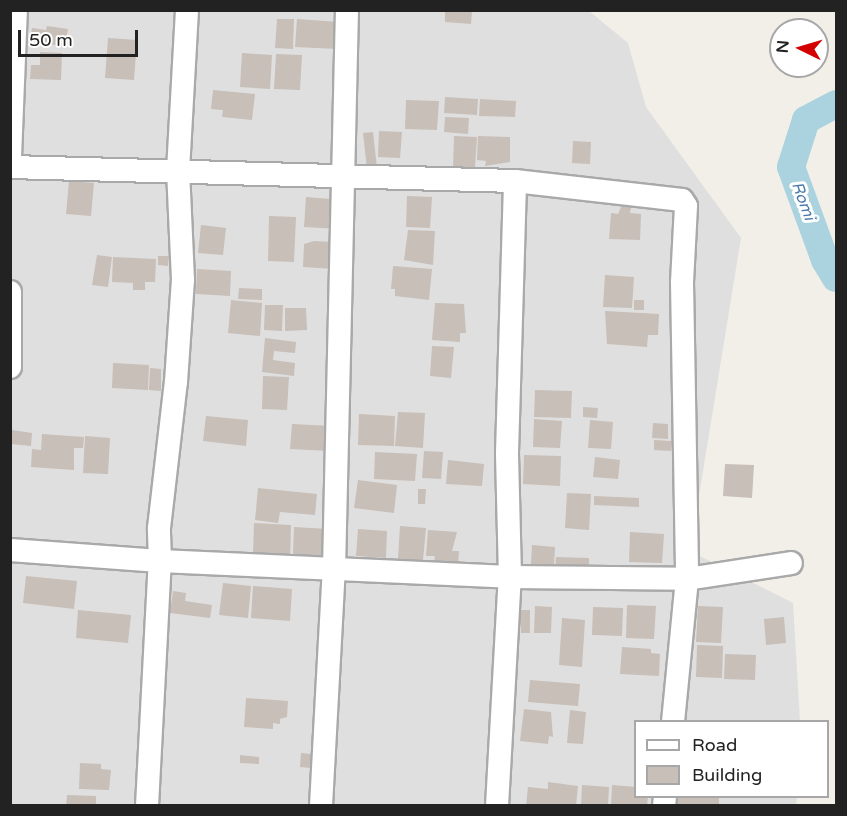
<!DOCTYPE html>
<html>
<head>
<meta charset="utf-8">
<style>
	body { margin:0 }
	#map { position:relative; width:847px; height:816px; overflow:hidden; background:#f2efe9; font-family:"Varela Round",sans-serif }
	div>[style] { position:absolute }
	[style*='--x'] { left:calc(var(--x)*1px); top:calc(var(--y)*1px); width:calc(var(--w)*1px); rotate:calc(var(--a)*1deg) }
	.residential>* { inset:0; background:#e0dfdf }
	.river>* { height:28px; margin:-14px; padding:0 14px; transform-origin:14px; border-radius:14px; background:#aad3df }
	.building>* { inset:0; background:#c7bfb8 }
	.roads { filter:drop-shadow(2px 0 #a9a9a9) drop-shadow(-2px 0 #a9a9a9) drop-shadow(0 2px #a9a9a9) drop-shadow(0 -2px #a9a9a9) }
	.minor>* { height:22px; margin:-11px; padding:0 11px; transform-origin:11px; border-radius:11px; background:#fff }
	span { translate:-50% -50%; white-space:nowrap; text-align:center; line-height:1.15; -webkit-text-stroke:6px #fff; paint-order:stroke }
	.water-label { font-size:16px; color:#4a7aab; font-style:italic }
	.frame { position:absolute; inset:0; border:12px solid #222; pointer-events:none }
	.legend { position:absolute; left:634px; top:720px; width:195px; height:78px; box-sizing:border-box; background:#fff; border:2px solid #a7a7a7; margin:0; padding:8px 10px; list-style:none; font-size:18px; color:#222 }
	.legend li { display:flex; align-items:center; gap:12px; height:30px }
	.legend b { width:30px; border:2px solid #a7a7a7 }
	.north { position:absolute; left:769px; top:18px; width:60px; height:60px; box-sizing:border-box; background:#fff; border:2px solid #a7a7a7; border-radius:50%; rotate:275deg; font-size:16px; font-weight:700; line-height:24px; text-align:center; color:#222 }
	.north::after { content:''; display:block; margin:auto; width:21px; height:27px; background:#d40000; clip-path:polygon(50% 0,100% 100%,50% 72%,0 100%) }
	.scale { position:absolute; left:18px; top:30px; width:120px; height:27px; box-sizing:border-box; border:3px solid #222; border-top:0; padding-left:8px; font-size:18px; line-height:21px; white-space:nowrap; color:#222; -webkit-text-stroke:4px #fff; paint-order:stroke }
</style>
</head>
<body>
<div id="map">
	<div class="residential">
		<div style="clip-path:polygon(10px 11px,589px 11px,628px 43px,646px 107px,741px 238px,690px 551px,793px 603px,800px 721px,636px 722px,636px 796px,797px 797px,796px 805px,11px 805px)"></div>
	</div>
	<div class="river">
		<div style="--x:836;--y:104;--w:34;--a:152"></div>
		<div style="--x:806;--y:120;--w:49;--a:107.7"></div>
		<div style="--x:791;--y:167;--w:99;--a:69.9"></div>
		<div style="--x:825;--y:260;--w:21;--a:59"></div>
	</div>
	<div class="building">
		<div style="clip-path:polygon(445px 10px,472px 10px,471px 24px,445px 22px)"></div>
		<div style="clip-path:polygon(277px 19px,294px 19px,293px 49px,275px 48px)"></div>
		<div style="clip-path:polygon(297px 19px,339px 22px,337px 49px,295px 47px)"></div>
		<div style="clip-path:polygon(47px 26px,68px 29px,65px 46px,30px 42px,32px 28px,46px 30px)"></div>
		<div style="clip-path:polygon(108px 38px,137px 40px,134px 80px,105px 78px)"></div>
		<div style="clip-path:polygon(40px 52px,62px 53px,61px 80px,30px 79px,31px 65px,40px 65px)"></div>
		<div style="clip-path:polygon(242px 53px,272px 55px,270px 89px,240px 87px)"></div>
		<div style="clip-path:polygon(276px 54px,302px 55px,300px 90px,274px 89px)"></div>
		<div style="clip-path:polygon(213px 90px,255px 94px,252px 120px,222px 117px,223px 110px,211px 109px)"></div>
		<div style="clip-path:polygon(445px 97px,478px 99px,477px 115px,444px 113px)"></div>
		<div style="clip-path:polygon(480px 99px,516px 101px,515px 117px,479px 116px)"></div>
		<div style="clip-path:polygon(406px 100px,439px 101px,437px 130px,405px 129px)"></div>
		<div style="clip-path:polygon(445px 117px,469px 118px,468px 134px,444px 132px)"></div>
		<div style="clip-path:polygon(379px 131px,402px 132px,400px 158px,378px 157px)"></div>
		<div style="clip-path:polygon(373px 132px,377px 168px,367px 169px,363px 133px)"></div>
		<div style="clip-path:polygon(454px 136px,477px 137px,475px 168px,453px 167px)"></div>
		<div style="clip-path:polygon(478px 136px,510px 137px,510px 162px,485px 166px,486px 161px,477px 160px)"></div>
		<div style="clip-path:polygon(573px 141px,591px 142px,590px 164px,572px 163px)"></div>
		<div style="clip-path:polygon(69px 181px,94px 183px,91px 216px,66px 214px)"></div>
		<div style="clip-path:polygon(407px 196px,432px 197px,430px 228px,406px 227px)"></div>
		<div style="clip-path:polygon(306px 197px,342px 200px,340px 229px,304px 227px)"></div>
		<div style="clip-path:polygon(621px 207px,631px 207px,630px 213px,641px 214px,640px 240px,609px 239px,611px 213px,618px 214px)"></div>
		<div style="clip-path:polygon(269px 216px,296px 217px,294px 262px,268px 261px)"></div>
		<div style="clip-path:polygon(201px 225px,226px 228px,223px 255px,198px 253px)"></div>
		<div style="clip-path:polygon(408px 230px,435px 231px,433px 265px,404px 260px)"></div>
		<div style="clip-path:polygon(314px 241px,335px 242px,334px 269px,303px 267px,304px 244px)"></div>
		<div style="clip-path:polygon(97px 255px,112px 257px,108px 287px,92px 285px)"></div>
		<div style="clip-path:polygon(158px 256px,169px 256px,168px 266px,158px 265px)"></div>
		<div style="clip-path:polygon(113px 257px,156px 259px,155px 282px,145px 282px,145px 290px,133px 290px,133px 283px,112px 282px)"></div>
		<div style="clip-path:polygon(393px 266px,432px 269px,429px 300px,395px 296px,395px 289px,391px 289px)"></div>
		<div style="clip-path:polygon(197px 269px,231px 271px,230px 296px,196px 294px)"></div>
		<div style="clip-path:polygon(605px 275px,634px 277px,632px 308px,603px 307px)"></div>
		<div style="clip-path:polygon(239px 288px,262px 289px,262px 300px,238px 299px)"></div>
		<div style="clip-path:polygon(231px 300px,262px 303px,260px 336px,228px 333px)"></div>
		<div style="clip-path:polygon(634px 300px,644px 300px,644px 310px,634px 310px)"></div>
		<div style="clip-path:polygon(435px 303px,464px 304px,466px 333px,460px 333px,460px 342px,432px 340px)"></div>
		<div style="clip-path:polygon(265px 305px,283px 305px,282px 331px,264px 330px)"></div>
		<div style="clip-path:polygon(285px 308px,306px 308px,307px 330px,285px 331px)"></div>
		<div style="clip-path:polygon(605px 311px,659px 314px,658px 335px,648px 335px,647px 347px,607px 344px)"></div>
		<div style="clip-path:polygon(265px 338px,296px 342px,295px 353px,274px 351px,273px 360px,295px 363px,294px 376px,262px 372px)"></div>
		<div style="clip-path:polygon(432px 346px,454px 347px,451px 378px,430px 376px)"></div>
		<div style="clip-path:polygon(113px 363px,149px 365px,148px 390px,112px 388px)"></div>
		<div style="clip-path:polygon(150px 368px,161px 369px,161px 391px,149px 390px)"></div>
		<div style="clip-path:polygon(263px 376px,289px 377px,287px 410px,262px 409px)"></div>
		<div style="clip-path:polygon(535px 390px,572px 391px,571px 418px,534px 417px)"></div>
		<div style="clip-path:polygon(583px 407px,598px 408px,597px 418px,583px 417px)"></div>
		<div style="clip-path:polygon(398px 412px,425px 413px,423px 448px,395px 446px)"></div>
		<div style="clip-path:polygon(359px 414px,395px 416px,394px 446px,358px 445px)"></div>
		<div style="clip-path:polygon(206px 416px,248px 420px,246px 446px,203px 441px)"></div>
		<div style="clip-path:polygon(534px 419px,562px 421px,560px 448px,533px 447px)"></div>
		<div style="clip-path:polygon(590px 420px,613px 422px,611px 449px,588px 448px)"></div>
		<div style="clip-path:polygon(653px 423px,668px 424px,668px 439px,652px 438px)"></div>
		<div style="clip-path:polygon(292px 424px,332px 426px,330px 451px,290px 449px)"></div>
		<div style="clip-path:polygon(12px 430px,32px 433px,31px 446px,11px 444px)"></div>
		<div style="clip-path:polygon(42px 434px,84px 437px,83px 448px,74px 448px,74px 470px,31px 467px,32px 449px,41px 450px)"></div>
		<div style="clip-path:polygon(85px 436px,110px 438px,108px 474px,83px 473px)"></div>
		<div style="clip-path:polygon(654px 440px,672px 441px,671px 451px,654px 450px)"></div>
		<div style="clip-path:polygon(424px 451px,443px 452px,441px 479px,422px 478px)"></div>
		<div style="clip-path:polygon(375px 452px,417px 454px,415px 481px,374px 479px)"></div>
		<div style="clip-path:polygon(524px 455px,561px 456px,560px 486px,523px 484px)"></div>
		<div style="clip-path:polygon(595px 457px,620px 460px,618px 479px,593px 477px)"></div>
		<div style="clip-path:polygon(448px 460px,484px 464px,482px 486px,446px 484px)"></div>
		<div style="clip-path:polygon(725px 464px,754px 465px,752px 498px,723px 496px)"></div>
		<div style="clip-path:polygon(358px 480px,397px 485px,394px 513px,354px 508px)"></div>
		<div style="clip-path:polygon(258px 488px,317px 494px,315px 515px,280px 512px,278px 523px,255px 520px)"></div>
		<div style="clip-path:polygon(418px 489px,426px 489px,425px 504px,418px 504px)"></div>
		<div style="clip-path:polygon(567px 493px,591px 494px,589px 530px,565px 528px)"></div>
		<div style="clip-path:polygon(594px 496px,639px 498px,639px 507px,594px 505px)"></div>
		<div style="clip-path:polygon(254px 523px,291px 525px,290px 561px,277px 560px,278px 555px,253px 554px)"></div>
		<div style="clip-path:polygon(400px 526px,426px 528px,423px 560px,398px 559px)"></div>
		<div style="clip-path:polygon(294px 527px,328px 529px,327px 557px,293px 555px)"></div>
		<div style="clip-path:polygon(358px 529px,387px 531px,386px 558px,356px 556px)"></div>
		<div style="clip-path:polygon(428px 530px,457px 532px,452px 551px,459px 551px,458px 567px,434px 563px,435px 556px,426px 556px)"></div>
		<div style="clip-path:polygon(630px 532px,664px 534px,662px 563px,629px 562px)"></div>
		<div style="clip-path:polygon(532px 545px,555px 547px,554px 565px,531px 564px)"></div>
		<div style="clip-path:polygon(556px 557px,589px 558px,589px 570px,555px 569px)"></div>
		<div style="clip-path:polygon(26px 576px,77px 581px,74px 609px,23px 603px)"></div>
		<div style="clip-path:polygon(223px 583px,251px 586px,248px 618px,219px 615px)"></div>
		<div style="clip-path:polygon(253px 586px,292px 589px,290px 621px,251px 618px)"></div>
		<div style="clip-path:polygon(173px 591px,186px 593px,185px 601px,212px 605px,210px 618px,170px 613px)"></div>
		<div style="clip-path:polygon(627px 605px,656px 606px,654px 639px,626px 638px)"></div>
		<div style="clip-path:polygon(535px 606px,552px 607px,551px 633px,534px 633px)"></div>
		<div style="clip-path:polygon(698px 606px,723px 607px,721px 643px,696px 642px)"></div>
		<div style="clip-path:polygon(593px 607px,623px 608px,622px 636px,592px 635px)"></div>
		<div style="clip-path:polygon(78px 610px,131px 615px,128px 643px,76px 638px)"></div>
		<div style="clip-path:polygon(520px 610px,530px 610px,530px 633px,521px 633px)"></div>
		<div style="clip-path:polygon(784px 617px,786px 643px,766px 645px,764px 619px)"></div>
		<div style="clip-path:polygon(562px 618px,585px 620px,582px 667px,559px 665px)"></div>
		<div style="clip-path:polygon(697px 645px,723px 646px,722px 678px,696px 677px)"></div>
		<div style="clip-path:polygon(622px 647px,651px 649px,651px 653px,660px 654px,659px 676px,620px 674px)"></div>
		<div style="clip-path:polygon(725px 654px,756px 655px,755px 680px,724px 679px)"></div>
		<div style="clip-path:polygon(530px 680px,580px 684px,578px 706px,528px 702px)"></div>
		<div style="clip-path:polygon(246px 698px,288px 701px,287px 717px,280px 719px,280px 724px,273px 723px,273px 729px,244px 727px)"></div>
		<div style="clip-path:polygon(524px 709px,551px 712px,553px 737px,549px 736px,548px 744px,520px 741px)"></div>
		<div style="clip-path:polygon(570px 710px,586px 712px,583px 744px,567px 743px)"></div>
		<div style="clip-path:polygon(301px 753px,311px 754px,310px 768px,300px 767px)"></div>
		<div style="clip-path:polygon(240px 755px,259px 757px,259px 764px,240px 763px)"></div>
		<div style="clip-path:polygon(80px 763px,101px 764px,101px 769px,111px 770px,109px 790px,79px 789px)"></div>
		<div style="clip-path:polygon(548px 782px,578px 786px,576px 806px,526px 806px,528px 787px,548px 789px)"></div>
		<div style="clip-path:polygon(582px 785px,609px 787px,608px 806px,581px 806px)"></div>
		<div style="clip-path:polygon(612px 785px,636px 787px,636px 796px,648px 796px,647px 806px,611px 806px)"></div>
		<div style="clip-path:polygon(67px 795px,96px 796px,96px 806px,66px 806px)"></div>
		<div style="clip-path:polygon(677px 796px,719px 796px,719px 806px,676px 806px)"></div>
	</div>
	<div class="roads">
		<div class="minor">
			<div style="--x:10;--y:157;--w:147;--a:-87.7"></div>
			<div style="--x:10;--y:167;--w:505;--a:1.59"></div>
			<div style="--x:515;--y:181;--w:168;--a:6.5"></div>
			<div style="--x:682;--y:200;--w:7;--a:56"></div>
			<div style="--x:686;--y:206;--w:76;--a:93"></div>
			<div style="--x:682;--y:282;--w:297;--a:89"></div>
			<div style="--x:687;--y:579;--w:144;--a:95.6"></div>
			<div style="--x:10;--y:292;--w:75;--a:90"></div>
			<div style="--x:10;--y:550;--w:150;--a:4.2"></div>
			<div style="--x:160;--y:561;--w:350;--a:2.6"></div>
			<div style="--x:510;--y:577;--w:177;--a:0.6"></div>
			<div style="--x:687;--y:579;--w:105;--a:-8.7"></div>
			<div style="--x:147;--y:806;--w:245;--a:-87"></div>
			<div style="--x:160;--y:561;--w:33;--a:-92"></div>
			<div style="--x:159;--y:528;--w:147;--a:-83.4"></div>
			<div style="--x:176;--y:382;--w:102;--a:-86.1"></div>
			<div style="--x:183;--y:280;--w:109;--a:-92.6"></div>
			<div style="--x:178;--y:171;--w:161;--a:-86.8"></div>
			<div style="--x:321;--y:806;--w:237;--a:-86.9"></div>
			<div style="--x:334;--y:569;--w:559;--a:-88.67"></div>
			<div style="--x:497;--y:806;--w:229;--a:-86.8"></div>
			<div style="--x:510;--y:577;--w:124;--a:-91.4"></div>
			<div style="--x:507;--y:453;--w:272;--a:-88.3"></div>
			<div style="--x:664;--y:806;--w:10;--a:-84"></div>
		</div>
	</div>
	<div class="water-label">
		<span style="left:803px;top:201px;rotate:70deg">Romi</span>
	</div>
	<div class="frame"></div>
	<ul class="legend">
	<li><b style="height:8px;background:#fff"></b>Road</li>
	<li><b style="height:16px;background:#c7bfb8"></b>Building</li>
	</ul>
	<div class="north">N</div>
	<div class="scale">50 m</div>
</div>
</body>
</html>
